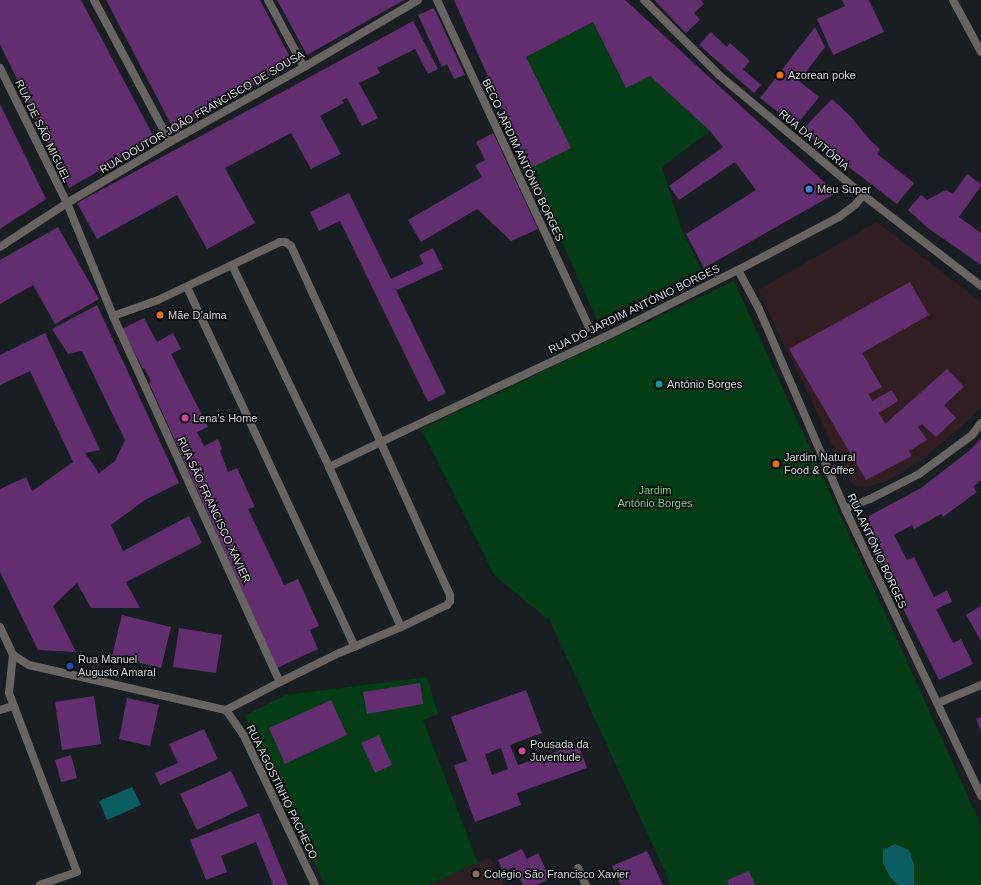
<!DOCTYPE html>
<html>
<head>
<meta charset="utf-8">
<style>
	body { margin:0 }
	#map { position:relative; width:981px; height:885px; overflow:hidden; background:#191e22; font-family:Arial,sans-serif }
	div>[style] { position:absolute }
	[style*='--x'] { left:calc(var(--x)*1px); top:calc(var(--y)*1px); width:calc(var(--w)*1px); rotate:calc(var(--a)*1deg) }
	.education>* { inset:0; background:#311e23 }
	.green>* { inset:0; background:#033c15 }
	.water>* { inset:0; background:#0a5e62 }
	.building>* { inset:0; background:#622e6f }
	.service>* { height:8px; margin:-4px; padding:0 4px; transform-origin:4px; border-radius:4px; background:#686462 }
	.minor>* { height:8px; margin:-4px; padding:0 4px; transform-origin:4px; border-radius:4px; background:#686462 }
	.dots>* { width:11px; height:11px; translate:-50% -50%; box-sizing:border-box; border:2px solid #060809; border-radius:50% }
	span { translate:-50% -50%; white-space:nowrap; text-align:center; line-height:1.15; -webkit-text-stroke:3px #060809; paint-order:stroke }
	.poi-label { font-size:11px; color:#d9dde0 }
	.left { translate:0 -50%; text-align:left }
	.street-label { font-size:11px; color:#d9dde0 }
	.park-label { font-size:11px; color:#76db89 }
</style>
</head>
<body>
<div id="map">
	<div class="education">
		<div style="clip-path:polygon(877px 222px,981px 302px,981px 407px,964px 424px,924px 458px,891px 479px,867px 487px,856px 488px,849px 480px,758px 290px)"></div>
		<div style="clip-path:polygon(490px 857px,503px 885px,429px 885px,478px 863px)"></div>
	</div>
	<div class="green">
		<div style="clip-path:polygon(593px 22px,626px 88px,650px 76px,710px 131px,662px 167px,681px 228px,701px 269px,597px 320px,529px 169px,570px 148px,526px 57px)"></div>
		<div style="clip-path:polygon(734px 281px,981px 825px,981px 885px,671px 885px,550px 621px,494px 575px,421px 429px)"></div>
		<div style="clip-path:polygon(427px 677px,438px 714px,423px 720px,478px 863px,429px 885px,325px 885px,244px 716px,286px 695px)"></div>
	</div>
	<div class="water">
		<div style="clip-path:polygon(132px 787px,141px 805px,107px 820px,99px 801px)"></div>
		<div style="clip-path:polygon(895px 844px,909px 850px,914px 865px,914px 885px,898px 885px,890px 877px,883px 863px,883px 850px)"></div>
	</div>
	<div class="building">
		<div style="clip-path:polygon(0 0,81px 0,155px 139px,69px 188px,0 44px)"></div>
		<div style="clip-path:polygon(106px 0,260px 0,293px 63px,174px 130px)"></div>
		<div style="clip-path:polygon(277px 0,404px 0,307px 55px)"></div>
		<div style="clip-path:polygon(454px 0,625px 0,836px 193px,704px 268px,686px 234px,756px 190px,735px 162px,679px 200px,669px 186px,723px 147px,710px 131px,650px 76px,626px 88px,593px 22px,526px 57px,571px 148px,529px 169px)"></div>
		<div style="clip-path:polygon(654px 0,701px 0,704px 4px,694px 13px,700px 20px,686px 33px)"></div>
		<div style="clip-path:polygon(842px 0,869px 0,884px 32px,833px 55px,817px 19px,845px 6px)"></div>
		<div style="clip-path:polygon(434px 8px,465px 75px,454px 79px,447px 64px,442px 67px,418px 15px)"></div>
		<div style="clip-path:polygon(413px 21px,438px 69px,428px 74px,415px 49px,377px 68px,380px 73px,359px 83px,378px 118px,362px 126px,347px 98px,342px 100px,344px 103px,320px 116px,341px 154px,311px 169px,291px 133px,225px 168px,255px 223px,207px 249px,177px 195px,97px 239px,77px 203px)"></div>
		<div style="clip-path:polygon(815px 27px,825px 47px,799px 81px,819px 97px,796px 126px,760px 98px)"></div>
		<div style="clip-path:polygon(711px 32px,727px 47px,730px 43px,750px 61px,743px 69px,761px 85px,754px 93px,699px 45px)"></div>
		<div style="clip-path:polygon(832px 99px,851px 117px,870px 140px,880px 149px,877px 154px,914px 183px,897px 204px,816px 142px,803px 129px)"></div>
		<div style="clip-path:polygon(0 104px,46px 199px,0 229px)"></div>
		<div style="clip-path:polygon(493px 133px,538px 229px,511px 241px,477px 209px,421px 242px,408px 220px,482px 177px,475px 165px,485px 160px,476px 142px)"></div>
		<div style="clip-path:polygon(967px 174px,981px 184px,981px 186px,959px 217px,981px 233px,981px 265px,928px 228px,908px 210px,921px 195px,927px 200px,946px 190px,953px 194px)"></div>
		<div style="clip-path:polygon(349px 193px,391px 279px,423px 264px,419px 255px,433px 248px,443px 269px,397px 290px,395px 288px,446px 393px,428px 402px,340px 221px,319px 231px,310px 212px)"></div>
		<div style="clip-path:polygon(58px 227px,99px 299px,55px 324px,33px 285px,0 304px,0 260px)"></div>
		<div style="clip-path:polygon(910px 282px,929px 315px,862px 353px,882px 387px,869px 394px,872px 401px,892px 390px,898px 401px,879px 413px,885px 424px,947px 369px,964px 387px,944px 405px,956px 418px,936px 437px,922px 424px,918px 427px,927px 440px,909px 451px,912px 456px,866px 480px,789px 349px)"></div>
		<div style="clip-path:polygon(97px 305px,179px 483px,145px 500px,111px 525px,123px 551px,189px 516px,202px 543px,126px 582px,140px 608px,91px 608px,77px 583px,53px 606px,76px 652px,38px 650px,0 572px,0 489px,26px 477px,32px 491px,73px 462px,30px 371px,0 385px,0 355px,45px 333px,100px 450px,85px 453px,99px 473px,115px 461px,125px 440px,82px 351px,68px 354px,52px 329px)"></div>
		<div style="clip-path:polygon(144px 318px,157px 342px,173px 333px,181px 349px,171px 354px,208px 427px,197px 432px,204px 446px,218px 439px,222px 449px,220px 451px,228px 472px,237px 468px,255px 507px,248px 509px,284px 585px,298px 579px,319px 626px,310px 630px,318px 649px,277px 668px,155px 396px,149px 383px,151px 381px,144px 368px,143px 369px,122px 329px)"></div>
		<div style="clip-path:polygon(981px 439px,981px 480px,973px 487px,977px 492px,943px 517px,941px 514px,914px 529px,912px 525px,894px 535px,907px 560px,914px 557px,934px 597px,947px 590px,952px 602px,936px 609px,953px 643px,961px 639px,973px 664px,939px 680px,865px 533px,869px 516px,921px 488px,969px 451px)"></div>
		<div style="clip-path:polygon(981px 606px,981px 641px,966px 615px)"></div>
		<div style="clip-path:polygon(122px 615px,171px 627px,161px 668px,112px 656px)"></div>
		<div style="clip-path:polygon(179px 628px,222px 635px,216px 673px,173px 667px)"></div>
		<div style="clip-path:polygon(420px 683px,423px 704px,367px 714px,363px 692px)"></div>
		<div style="clip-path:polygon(evenodd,526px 690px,542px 733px,510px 745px,518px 765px,578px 744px,587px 768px,517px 793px,521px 805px,475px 822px,454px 765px,467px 761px,451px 717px,526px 690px,501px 748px,508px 769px,492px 775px,485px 754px,501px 748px)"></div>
		<div style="clip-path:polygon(94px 696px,101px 744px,62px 750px,55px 702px)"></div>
		<div style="clip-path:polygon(127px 698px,159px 705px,150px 746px,119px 739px)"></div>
		<div style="clip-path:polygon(331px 700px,347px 735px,285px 764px,269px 728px)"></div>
		<div style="clip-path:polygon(981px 717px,981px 731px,976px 719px)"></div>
		<div style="clip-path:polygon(204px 729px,218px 759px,160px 785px,155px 773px,178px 763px,169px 744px)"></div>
		<div style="clip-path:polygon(379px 735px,392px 765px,375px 773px,361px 743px)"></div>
		<div style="clip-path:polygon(71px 755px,77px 778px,61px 782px,55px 760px)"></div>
		<div style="clip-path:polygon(231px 771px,248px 806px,197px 830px,180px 794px)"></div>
		<div style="clip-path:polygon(259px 813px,288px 885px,273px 885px,256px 842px,221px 856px,227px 872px,206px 880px,190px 840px)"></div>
		<div style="clip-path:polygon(522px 849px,527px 859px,538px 853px,550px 879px,536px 885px,523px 885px,514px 867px,503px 872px,498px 860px)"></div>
		<div style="clip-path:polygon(647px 851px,663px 885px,621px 885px,612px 866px)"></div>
		<div style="clip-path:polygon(749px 871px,755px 885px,729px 885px,727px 880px)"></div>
	</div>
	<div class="service">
		<div style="--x:953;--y:0;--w:59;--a:61.7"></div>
		<div style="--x:232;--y:265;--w:224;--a:64.3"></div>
		<div style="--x:329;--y:467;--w:175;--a:65.8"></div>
		<div style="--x:187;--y:287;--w:397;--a:65"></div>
		<div style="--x:113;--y:316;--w:48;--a:-19.6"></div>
		<div style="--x:158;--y:300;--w:135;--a:-25.4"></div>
		<div style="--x:280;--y:242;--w:5;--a:0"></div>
		<div style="--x:285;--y:242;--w:7;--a:34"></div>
		<div style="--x:291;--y:246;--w:217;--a:65.4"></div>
		<div style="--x:381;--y:443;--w:167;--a:65.6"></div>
		<div style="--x:450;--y:595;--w:6;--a:90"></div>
		<div style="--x:450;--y:601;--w:5;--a:127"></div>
		<div style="--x:447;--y:605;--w:51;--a:154.4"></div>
		<div style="--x:401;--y:627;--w:67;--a:157.2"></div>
		<div style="--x:339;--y:653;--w:66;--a:153.8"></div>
		<div style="--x:329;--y:467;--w:85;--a:-25.7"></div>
		<div style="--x:13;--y:655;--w:38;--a:96"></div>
		<div style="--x:9;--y:693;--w:191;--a:69.2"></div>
		<div style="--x:77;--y:872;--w:39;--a:161"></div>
		<div style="--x:0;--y:710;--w:14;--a:-17"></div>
	</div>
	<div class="minor">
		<div style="--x:94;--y:0;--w:161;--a:61.8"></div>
		<div style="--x:268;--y:0;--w:76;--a:61.8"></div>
		<div style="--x:437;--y:0;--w:362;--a:65.1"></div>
		<div style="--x:644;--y:0;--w:106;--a:45"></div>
		<div style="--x:719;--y:75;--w:187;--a:39.8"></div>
		<div style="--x:863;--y:195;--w:149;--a:37.6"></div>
		<div style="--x:0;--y:68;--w:151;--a:63.6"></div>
		<div style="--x:67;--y:203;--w:122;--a:67.8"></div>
		<div style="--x:113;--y:316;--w:402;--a:65.5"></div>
		<div style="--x:280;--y:682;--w:61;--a:152.6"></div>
		<div style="--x:0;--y:247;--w:80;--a:-33.3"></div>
		<div style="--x:67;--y:203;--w:120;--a:-30.6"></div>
		<div style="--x:170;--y:142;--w:154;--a:-29.2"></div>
		<div style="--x:304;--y:67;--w:132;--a:-30.4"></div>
		<div style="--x:738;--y:270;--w:44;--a:61.7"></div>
		<div style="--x:759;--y:309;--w:218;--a:66.7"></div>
		<div style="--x:845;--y:509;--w:318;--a:64.6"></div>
		<div style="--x:406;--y:430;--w:233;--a:-25.1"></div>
		<div style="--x:617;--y:331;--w:136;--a:-26.8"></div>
		<div style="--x:738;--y:270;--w:114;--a:-27.7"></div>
		<div style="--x:839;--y:217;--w:21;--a:-37"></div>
		<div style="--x:856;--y:204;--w:11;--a:-52"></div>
		<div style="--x:845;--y:509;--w:27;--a:-22"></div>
		<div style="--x:870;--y:499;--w:55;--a:-27"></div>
		<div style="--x:919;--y:474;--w:66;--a:-36.3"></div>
		<div style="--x:972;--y:435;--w:15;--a:-53"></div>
		<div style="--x:0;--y:627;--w:31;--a:65"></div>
		<div style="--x:13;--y:655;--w:19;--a:32"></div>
		<div style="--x:29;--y:665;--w:202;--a:12.9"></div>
		<div style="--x:938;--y:703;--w:47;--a:-22.7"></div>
		<div style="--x:226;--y:710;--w:29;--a:55"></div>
		<div style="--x:243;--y:734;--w:167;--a:64.5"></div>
		<div style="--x:578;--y:868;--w:19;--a:65"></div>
	</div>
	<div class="dots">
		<div style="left:780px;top:75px;background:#e8710a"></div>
		<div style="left:809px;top:189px;background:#3f7fe0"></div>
		<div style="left:160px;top:315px;background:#e8710a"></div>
		<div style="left:659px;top:384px;background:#0f9aa8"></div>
		<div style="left:185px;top:418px;background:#d1479c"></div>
		<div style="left:776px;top:464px;background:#e8710a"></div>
		<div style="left:70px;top:666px;background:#1a4fb4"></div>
		<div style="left:522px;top:751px;background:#d1479c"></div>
		<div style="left:476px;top:874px;background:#8d6e63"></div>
	</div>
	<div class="poi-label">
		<span class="left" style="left:788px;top:75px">Azorean poke</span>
		<span class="left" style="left:817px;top:189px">Meu Super</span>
		<span class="left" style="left:168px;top:315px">Mãe D’alma</span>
		<span class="left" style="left:667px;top:384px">António Borges</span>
		<span class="left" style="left:193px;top:418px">Lena's Home</span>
		<span class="left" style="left:784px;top:464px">Jardim Natural<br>Food &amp; Coffee</span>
		<span class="left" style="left:78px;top:666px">Rua Manuel<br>Augusto Amaral</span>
		<span class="left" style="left:530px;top:751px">Pousada da<br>Juventude</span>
		<span class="left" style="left:484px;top:874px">Colégio São Francisco Xavier</span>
	</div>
	<div class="street-label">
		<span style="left:202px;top:112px;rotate:-30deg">RUA DOUTOR JOÃO FRANCISCO DE SOUSA</span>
		<span style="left:43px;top:131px;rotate:64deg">RUA DE SÃO MIGUEL</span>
		<span style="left:814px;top:140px;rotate:40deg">RUA DA VITÓRIA</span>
		<span style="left:523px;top:160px;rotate:65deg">BECO JARDIM ANTÓNIO BORGES</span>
		<span style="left:634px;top:309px;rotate:-26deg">RUA DO JARDIM ANTÓNIO BORGES</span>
		<span style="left:214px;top:510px;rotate:65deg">RUA SÃO FRANCISCO XAVIER</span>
		<span style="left:877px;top:551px;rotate:65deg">RUA ANTÓNIO BORGES</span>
		<span style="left:282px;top:792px;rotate:64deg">RUA AGOSTINHO PACHECO</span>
	</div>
	<div class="park-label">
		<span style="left:655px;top:497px">Jardim<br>António Borges</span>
	</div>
</div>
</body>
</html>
